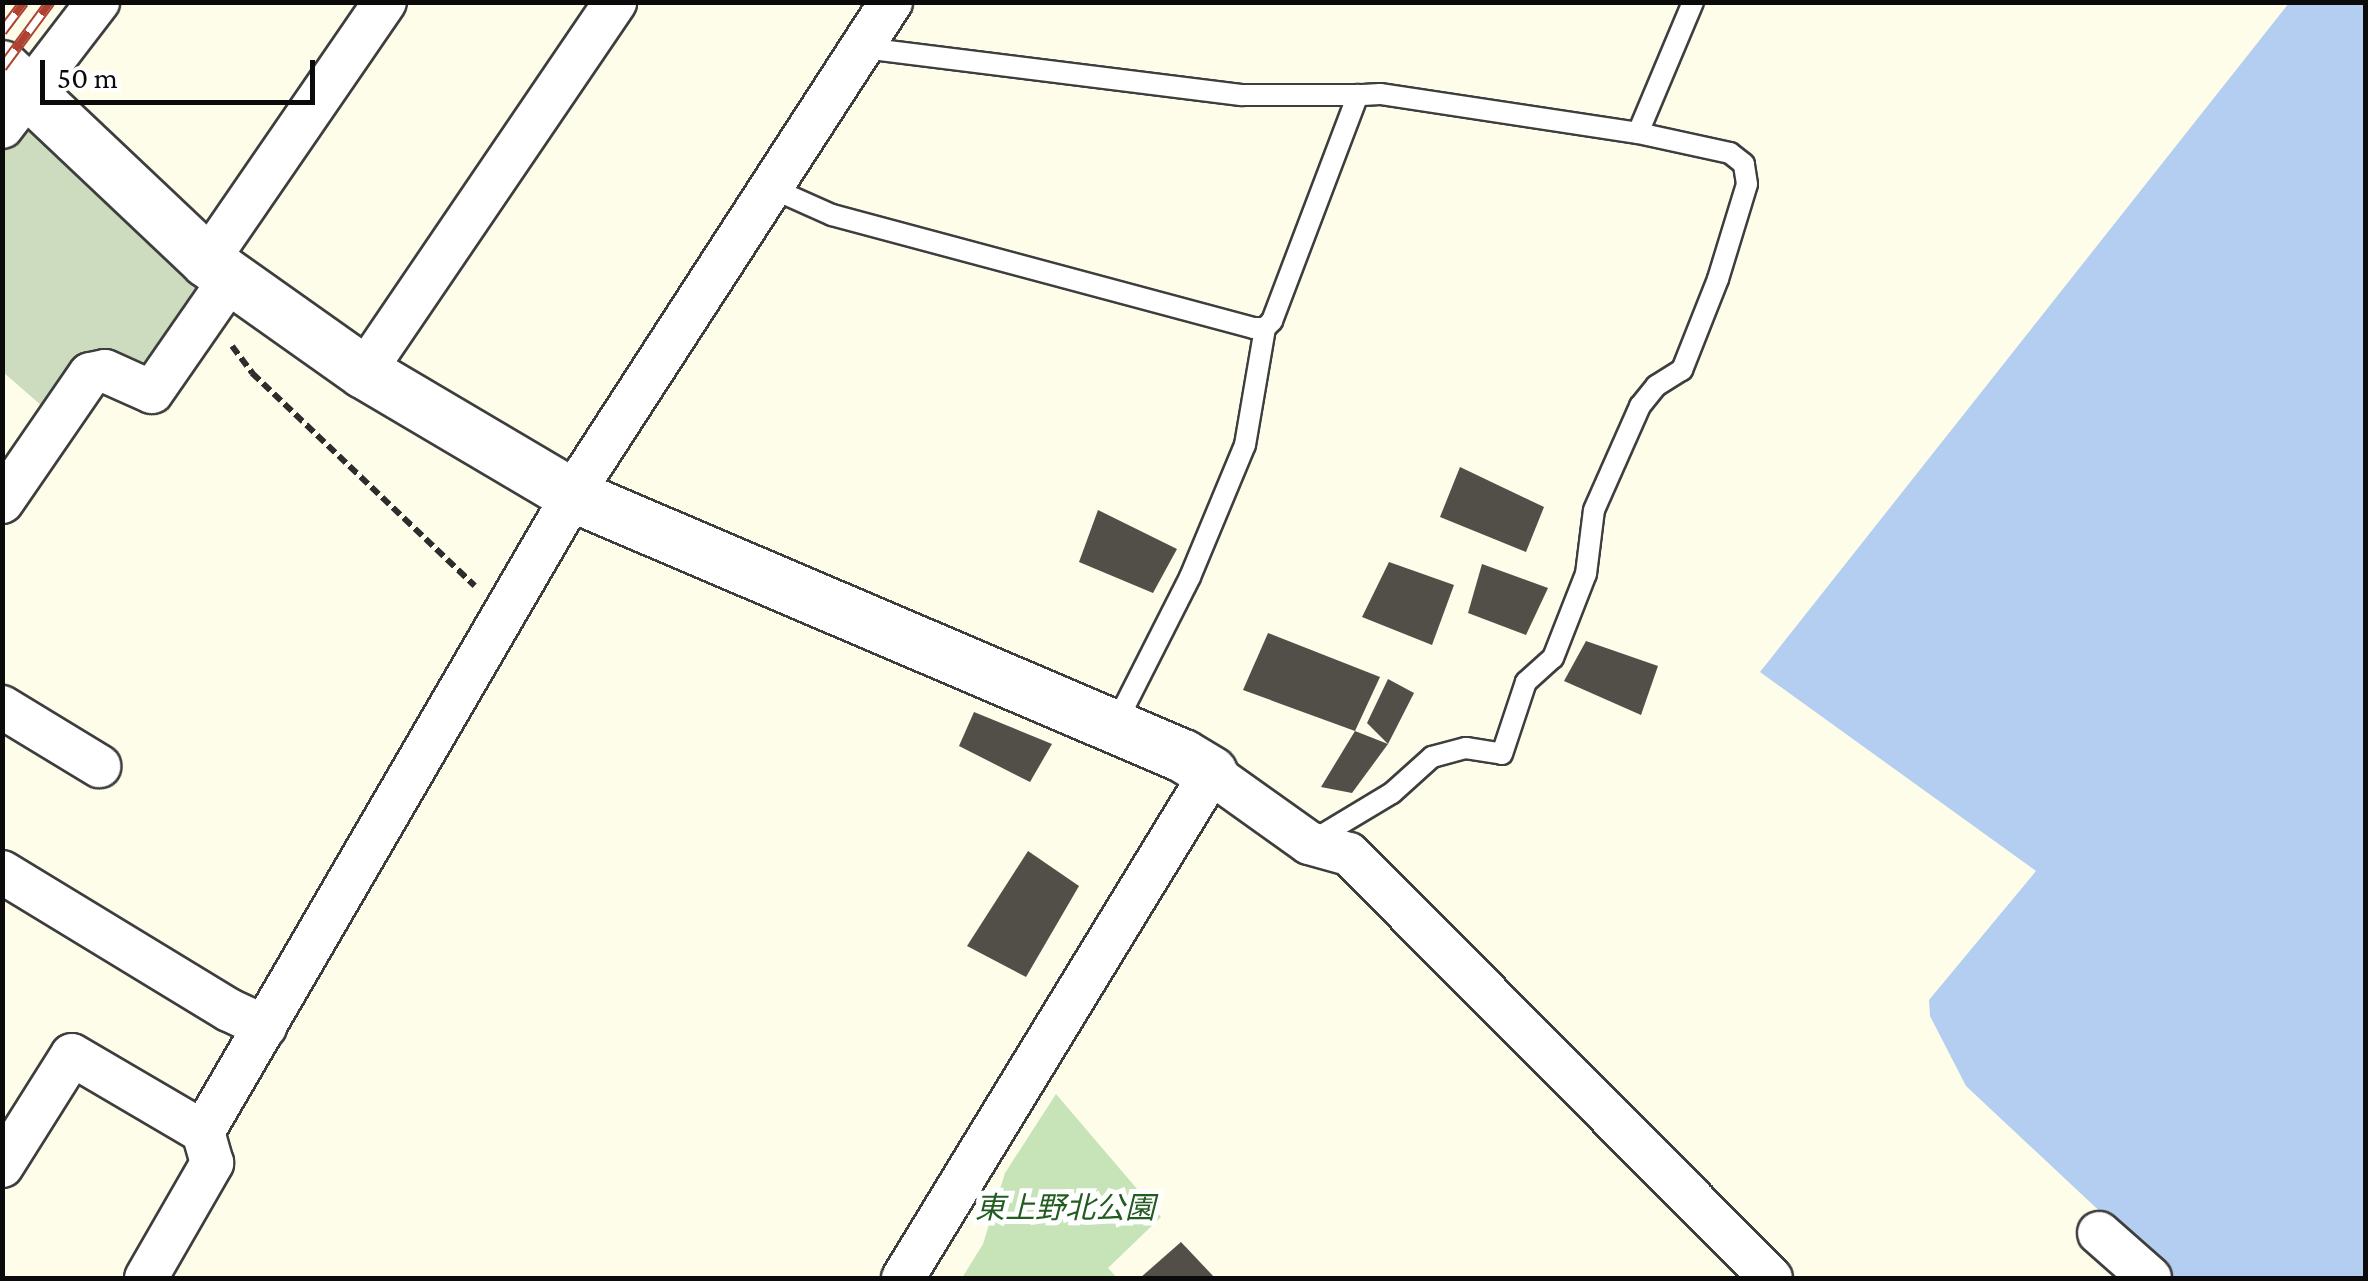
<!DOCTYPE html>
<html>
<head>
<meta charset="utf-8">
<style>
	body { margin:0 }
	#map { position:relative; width:2368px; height:1281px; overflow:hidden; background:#fdfdea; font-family:"Crimson Pro","Noto Sans JP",serif }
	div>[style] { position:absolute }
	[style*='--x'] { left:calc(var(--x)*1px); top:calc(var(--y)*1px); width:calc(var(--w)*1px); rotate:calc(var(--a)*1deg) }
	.green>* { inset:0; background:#c6e4b7 }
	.cemetery>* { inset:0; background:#cddcbe }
	.water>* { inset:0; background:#b3cef0 }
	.building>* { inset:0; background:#524e48 }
	.path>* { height:6px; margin-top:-3px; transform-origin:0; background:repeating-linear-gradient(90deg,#2d2d2d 0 10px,transparent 0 15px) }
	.roads { filter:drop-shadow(2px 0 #3e3e3e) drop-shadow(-2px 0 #3e3e3e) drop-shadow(0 2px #3e3e3e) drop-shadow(0 -2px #3e3e3e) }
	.service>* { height:20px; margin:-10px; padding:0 10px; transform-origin:10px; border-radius:10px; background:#fff }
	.minor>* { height:42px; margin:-21px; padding:0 21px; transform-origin:21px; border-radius:21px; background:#fff }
	.tertiary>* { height:52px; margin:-26px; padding:0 26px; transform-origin:26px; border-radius:26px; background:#fff }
	.rail>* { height:11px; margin-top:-5.5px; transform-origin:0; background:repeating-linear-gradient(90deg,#fff 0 22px,#ae412f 0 44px); box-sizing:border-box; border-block:2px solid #ae412f }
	span { translate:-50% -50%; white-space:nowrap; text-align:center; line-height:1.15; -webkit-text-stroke:10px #fff; paint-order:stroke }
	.park-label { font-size:30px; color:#225c21; font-style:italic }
	.frame { position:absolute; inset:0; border:5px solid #0b0b0b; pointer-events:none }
	.scale { position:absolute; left:40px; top:60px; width:275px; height:45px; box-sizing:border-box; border:5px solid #0b0b0b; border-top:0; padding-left:12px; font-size:30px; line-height:35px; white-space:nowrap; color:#0b0b0b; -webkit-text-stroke:8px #fff; paint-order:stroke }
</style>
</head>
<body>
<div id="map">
	<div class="green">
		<div style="clip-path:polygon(1056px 1094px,1161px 1217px,1108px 1268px,1117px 1278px,962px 1278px,983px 1244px,1005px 1173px)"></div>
	</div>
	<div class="cemetery">
		<div style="clip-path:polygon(21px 127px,35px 127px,204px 287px,152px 374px,53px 406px,42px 406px,3px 372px,2px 150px)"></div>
	</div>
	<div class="water">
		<div style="clip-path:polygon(2289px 3px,2365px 3px,2365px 1278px,2171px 1278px,1966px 1086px,1930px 1016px,1929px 1000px,2036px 871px,1760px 672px)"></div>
	</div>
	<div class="building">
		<div style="clip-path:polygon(1460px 467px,1544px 507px,1526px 552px,1440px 517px)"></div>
		<div style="clip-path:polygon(1098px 510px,1177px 549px,1153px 593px,1079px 562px)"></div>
		<div style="clip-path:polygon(1389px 562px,1454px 585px,1432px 645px,1362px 617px)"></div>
		<div style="clip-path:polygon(1482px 564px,1548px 588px,1526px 635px,1468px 613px)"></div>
		<div style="clip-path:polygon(1268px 633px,1380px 677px,1355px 731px,1243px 690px)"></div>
		<div style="clip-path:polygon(1586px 641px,1658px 666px,1641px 715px,1564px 681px)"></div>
		<div style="clip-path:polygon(1388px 679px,1414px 693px,1388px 744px,1367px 723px)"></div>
		<div style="clip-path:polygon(974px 712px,1052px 744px,1030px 782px,959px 746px)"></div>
		<div style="clip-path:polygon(1355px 731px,1388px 744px,1352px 793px,1321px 787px)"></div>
		<div style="clip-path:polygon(1028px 851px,1079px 886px,1026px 977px,967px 946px)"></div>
		<div style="clip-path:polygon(1181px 1242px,1215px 1278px,1140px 1278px)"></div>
	</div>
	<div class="path">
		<div style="--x:232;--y:346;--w:34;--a:53"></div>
		<div style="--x:252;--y:373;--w:308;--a:43.7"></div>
	</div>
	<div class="roads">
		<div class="service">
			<div style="--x:1638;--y:133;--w:142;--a:-67.2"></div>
			<div style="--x:769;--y:187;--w:69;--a:24"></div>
			<div style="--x:832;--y:215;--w:436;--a:15"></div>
			<div style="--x:1253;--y:328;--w:12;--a:0"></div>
			<div style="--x:1265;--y:328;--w:10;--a:-45"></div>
			<div style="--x:1272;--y:321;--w:242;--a:-69.2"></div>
			<div style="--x:1358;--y:95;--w:117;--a:180"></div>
			<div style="--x:1241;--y:95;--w:382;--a:-172.9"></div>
			<div style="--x:1115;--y:725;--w:166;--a:-63.1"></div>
			<div style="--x:1190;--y:577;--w:143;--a:-67.4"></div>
			<div style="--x:1245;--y:445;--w:119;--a:-80.3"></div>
			<div style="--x:1312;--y:841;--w:93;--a:-31"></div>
			<div style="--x:1392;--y:793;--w:54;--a:-42"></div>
			<div style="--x:1432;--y:757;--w:35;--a:-15"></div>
			<div style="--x:1466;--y:748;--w:36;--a:9"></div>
			<div style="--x:1502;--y:754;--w:76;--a:-71.6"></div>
			<div style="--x:1526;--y:682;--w:36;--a:-42"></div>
			<div style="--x:1553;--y:658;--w:90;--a:-68.6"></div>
			<div style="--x:1586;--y:574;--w:64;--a:-82.9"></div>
			<div style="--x:1594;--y:510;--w:114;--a:-66.1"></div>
			<div style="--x:1640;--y:406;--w:26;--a:-51"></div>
			<div style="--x:1656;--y:386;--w:31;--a:-32"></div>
			<div style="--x:1682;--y:370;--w:98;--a:-68.4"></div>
			<div style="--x:1718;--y:279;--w:99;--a:-73"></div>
			<div style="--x:1747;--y:184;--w:20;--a:-99"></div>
			<div style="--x:1744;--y:164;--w:18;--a:-142"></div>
			<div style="--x:1730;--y:153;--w:94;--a:-167.7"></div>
			<div style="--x:1638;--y:133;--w:261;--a:-171.4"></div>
			<div style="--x:1380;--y:94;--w:22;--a:177"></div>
		</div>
		<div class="minor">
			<div style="--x:2;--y:127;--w:158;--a:-52.5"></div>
			<div style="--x:207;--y:261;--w:314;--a:-55.5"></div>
			<div style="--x:364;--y:372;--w:447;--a:-55.8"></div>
			<div style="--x:2;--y:502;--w:155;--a:-55.5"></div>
			<div style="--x:90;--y:374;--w:15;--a:-11"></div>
			<div style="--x:105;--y:371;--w:51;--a:24.1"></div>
			<div style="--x:152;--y:392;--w:139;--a:-55.3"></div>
			<div style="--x:2;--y:707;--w:114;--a:31.3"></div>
			<div style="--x:2;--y:872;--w:266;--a:31.3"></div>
			<div style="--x:229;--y:1010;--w:40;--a:25"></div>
			<div style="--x:2;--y:1166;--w:131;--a:-57.8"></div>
			<div style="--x:72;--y:1055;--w:152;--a:30.4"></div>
			<div style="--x:203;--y:1132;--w:762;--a:-59.84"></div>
			<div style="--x:586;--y:473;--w:561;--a:-57.07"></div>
			<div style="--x:2099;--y:1233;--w:68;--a:41.4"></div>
			<div style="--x:146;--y:1278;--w:133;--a:-60.1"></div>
			<div style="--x:212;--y:1163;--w:32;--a:-106"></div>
			<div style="--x:903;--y:1278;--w:592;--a:-58.62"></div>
			<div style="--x:1211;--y:773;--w:120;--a:35.5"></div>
			<div style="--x:1309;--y:843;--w:41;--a:15.4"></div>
			<div style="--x:1349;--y:854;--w:598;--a:45.14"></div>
		</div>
		<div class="tertiary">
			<div style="--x:2;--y:67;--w:282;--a:43.4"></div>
			<div style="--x:207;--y:261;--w:192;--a:35.3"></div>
			<div style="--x:364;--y:372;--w:244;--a:30.6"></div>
			<div style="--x:574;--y:496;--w:662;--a:23.12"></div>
			<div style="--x:1183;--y:756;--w:33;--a:31"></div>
		</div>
	</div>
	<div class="rail">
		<div style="--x:2;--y:31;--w:36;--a:-53"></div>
		<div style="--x:2;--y:67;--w:81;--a:-53.6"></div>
	</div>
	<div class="park-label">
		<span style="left:1065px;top:1208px">東上野北公園</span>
	</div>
	<div class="frame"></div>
	<div class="scale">50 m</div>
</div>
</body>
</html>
